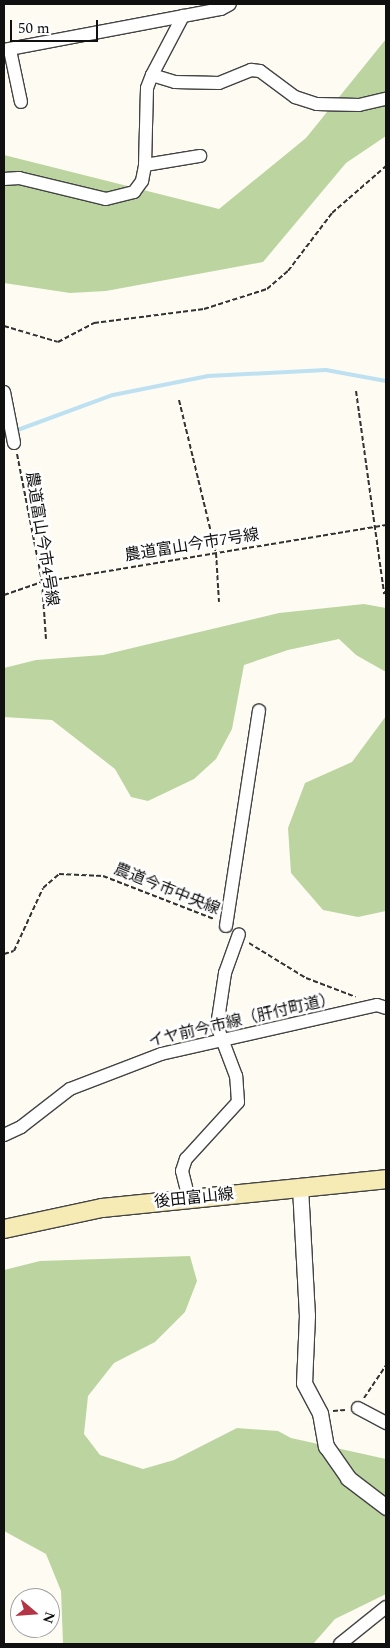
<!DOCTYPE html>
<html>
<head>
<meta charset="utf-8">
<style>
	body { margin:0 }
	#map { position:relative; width:390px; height:1648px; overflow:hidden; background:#fefbf3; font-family:Spectral,"Noto Sans JP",serif }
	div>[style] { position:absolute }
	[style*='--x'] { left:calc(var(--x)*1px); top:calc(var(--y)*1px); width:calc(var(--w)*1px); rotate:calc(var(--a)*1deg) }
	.forest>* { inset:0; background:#bcd5a0 }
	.stream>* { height:4px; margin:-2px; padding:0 2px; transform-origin:2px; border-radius:2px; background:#bde1f1 }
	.path>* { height:2px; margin-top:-1px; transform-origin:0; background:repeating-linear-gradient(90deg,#323232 0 5px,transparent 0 7.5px) }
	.roads { filter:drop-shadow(1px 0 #434343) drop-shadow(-1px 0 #434343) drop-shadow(0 1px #434343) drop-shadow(0 -1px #434343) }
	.minor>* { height:12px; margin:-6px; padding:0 6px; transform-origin:6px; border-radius:6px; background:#fff }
	.tertiary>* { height:15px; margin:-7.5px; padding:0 7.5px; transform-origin:7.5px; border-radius:7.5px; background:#fff }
	.secondary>* { height:18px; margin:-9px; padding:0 9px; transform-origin:9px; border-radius:9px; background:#f7ebb5 }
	span { translate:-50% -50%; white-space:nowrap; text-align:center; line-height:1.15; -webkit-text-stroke:5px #fff; paint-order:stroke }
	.street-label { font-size:16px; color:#101010 }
	.frame { position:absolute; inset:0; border:5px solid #101010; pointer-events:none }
	.north { position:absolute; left:10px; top:1588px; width:50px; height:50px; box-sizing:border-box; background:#fff; border:1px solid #9f9f9f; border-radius:50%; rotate:108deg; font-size:14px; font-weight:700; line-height:20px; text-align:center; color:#101010 }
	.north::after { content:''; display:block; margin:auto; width:18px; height:22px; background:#b33444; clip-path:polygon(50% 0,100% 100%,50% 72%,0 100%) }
	.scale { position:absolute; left:10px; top:20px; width:88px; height:22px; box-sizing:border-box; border:2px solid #101010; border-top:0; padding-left:6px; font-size:15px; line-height:18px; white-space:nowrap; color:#101010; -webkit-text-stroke:4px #fff; paint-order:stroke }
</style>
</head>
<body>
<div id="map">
	<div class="forest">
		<div style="clip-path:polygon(386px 39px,386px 136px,346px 163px,263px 262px,106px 291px,70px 293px,4px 283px,4px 155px,219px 209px,306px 138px)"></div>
		<div style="clip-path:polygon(364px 604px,386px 608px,386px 672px,356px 655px,339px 639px,288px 650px,244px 665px,232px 729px,216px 759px,194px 779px,148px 801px,131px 797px,115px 769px,52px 720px,4px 717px,4px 668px,36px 660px,103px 655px,279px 613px)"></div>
		<div style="clip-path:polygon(386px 716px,386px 911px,358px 917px,323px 910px,291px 873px,288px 828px,305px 783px,352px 762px)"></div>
		<div style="clip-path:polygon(190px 1256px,197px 1281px,185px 1312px,155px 1342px,114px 1363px,88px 1396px,84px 1434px,100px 1455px,143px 1469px,174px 1460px,237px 1428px,278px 1431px,291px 1438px,386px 1459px,386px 1594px,335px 1619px,313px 1644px,63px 1644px,61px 1591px,46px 1554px,4px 1531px,4px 1270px,40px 1261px)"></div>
	</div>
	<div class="stream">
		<div style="--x:4;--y:435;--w:116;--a:-20.2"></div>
		<div style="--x:113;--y:395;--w:97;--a:-11.3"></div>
		<div style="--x:208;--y:376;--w:118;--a:-2.9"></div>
		<div style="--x:326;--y:370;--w:61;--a:10.4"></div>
	</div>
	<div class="path">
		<div style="--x:4;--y:326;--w:56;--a:16.5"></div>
		<div style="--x:58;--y:342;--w:41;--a:-27.8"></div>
		<div style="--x:94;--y:323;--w:111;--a:-7.3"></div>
		<div style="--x:204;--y:309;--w:66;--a:-17.6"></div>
		<div style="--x:267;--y:289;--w:28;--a:-41"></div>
		<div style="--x:288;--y:271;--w:73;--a:-52.8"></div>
		<div style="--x:332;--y:213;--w:72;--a:-41"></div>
		<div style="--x:356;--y:391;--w:205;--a:82.1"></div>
		<div style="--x:179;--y:400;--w:157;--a:76.4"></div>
		<div style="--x:216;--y:553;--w:49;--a:86.5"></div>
		<div style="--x:17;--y:454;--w:130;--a:78.9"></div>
		<div style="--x:42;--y:582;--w:57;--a:86"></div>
		<div style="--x:4;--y:595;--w:40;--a:-18.9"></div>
		<div style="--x:42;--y:582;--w:349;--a:-9.4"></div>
		<div style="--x:249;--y:943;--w:67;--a:31.6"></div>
		<div style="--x:306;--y:978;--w:53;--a:20.8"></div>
		<div style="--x:4;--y:954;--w:10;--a:-17"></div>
		<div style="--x:14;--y:951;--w:69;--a:-65.3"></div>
		<div style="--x:43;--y:888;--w:21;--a:-41"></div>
		<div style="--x:59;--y:874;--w:44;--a:2.6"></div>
		<div style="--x:103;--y:876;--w:119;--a:21.2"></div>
		<div style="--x:364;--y:1398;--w:40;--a:-56"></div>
		<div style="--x:333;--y:1411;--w:12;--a:-5"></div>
	</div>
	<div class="roads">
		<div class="minor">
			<div style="--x:4;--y:50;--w:221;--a:-10.7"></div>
			<div style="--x:221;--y:9;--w:10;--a:-29"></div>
			<div style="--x:10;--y:50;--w:53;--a:78.1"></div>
			<div style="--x:152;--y:75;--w:67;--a:-62.3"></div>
			<div style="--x:145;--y:165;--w:56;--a:-9.3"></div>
			<div style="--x:4;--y:179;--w:15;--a:-4"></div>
			<div style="--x:19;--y:178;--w:89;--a:13.6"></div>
			<div style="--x:106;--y:199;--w:29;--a:-14"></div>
			<div style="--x:134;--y:192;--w:14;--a:-54"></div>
			<div style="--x:142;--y:181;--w:16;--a:-79"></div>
			<div style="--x:145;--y:165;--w:77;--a:-88.5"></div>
			<div style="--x:147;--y:88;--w:14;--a:-69"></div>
			<div style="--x:152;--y:75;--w:24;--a:17"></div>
			<div style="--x:175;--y:82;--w:44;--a:1.3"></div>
			<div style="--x:219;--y:83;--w:35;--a:-22"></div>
			<div style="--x:251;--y:70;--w:9;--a:6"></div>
			<div style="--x:260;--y:71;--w:44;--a:36.6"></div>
			<div style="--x:295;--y:97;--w:23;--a:18"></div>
			<div style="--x:317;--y:104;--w:42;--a:1.4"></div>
			<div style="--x:359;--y:105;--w:28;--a:-13"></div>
			<div style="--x:4;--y:392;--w:52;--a:78.9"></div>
			<div style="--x:226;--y:926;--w:218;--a:-81.3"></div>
			<div style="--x:4;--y:1135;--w:19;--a:-25"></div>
			<div style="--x:21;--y:1127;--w:62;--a:-37.8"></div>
			<div style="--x:70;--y:1089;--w:97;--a:-21"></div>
			<div style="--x:161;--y:1054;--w:221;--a:-12.8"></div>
			<div style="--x:377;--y:1005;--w:9;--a:18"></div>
			<div style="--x:189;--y:1199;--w:29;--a:-104"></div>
			<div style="--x:182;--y:1171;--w:13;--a:-72"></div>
			<div style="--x:186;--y:1159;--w:77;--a:-47.6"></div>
			<div style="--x:238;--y:1102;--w:26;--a:-94"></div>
			<div style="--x:236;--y:1076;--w:53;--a:-110.8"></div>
			<div style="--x:217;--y:1026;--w:54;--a:-81.4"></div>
			<div style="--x:225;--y:973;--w:41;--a:-70.3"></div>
			<div style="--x:358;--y:1408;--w:32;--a:28"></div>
			<div style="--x:340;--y:1644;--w:59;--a:-38.8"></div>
		</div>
		<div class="tertiary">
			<div style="--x:300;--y:1187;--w:128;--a:86.9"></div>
			<div style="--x:307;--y:1315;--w:68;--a:92.5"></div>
			<div style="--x:304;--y:1383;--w:34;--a:62"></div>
			<div style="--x:320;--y:1413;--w:34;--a:80"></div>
			<div style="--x:326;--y:1446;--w:39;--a:55"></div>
			<div style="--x:348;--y:1478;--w:48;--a:37.3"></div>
		</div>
		<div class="secondary">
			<div style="--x:4;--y:1229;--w:100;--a:-12.1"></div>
			<div style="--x:102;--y:1208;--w:285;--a:-5.8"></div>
		</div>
	</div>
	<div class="street-label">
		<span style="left:42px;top:539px;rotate:81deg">農道富山今市4号線</span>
		<span style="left:192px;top:545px;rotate:-9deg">農道富山今市7号線</span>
		<span style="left:167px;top:889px;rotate:22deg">農道今市中央線</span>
		<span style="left:242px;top:1020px;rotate:-13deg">イヤ前今市線（肝付町道）</span>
		<span style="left:194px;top:1198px;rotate:-6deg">後田富山線</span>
	</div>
	<div class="frame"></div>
	<div class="north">N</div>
	<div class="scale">50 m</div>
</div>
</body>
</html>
